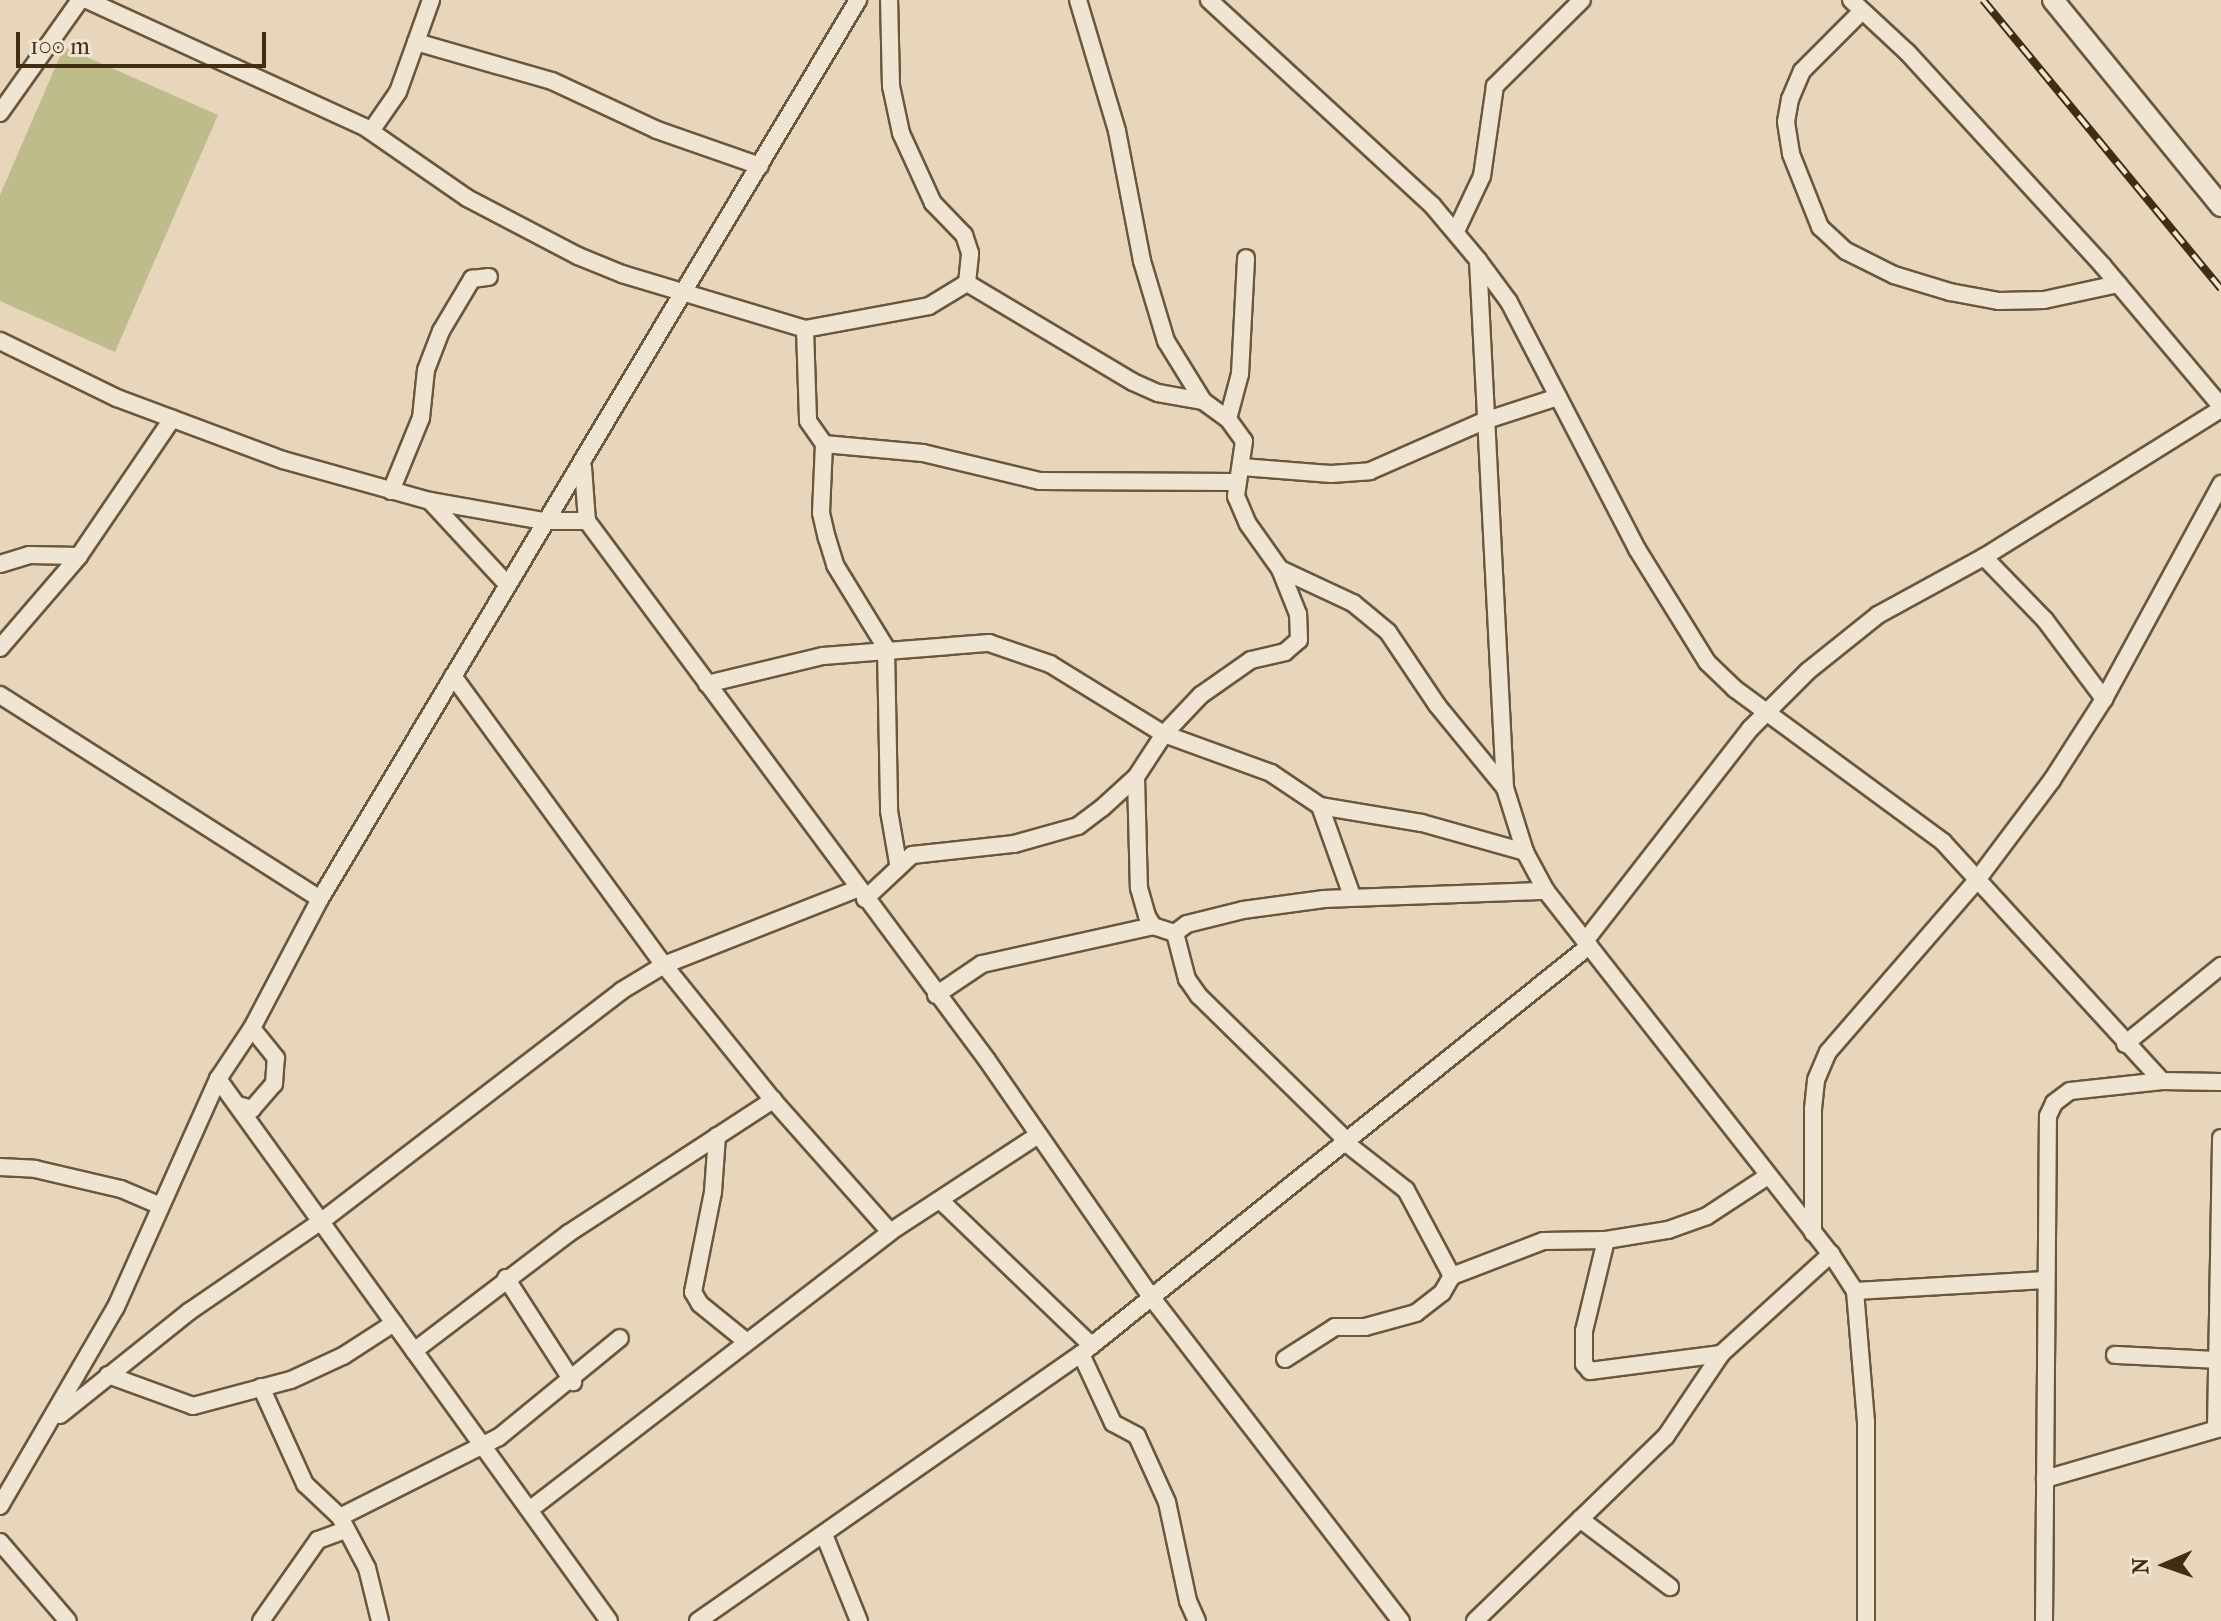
<!DOCTYPE html>
<html>
<head>
<meta charset="utf-8">
<style>
	body { margin:0 }
	#map { position:relative; width:2221px; height:1621px; overflow:hidden; background:#e8d6bc; font-family:"IM FELL French Canon",serif }
	div>[style] { position:absolute }
	[style*='--x'] { left:calc(var(--x)*1px); top:calc(var(--y)*1px); width:calc(var(--w)*1px); rotate:calc(var(--a)*1deg) }
	.green>* { inset:0; background:#bebc8b }
	.roads { filter:drop-shadow(2px 0 #6a573c) drop-shadow(-2px 0 #6a573c) drop-shadow(0 2px #6a573c) drop-shadow(0 -2px #6a573c) }
	.minor>* { height:16px; margin:-8px; padding:0 8px; transform-origin:8px; border-radius:8px; background:#f0e4d3 }
	.tertiary>* { height:20px; margin:-10px; padding:0 10px; transform-origin:10px; border-radius:10px; background:#f0e4d3 }
	.rail>* { height:8px; margin-top:-4px; transform-origin:0; background:repeating-linear-gradient(90deg,#f0e4d3 0 15px,#402d12 0 30px); box-sizing:border-box; border-block:2px solid #402d12 }
	span { translate:-50% -50%; white-space:nowrap; text-align:center; line-height:1.15; -webkit-text-stroke:8px #f0e4d3; paint-order:stroke }
	.north { position:absolute; left:2125px; top:1525px; width:80px; height:80px; -webkit-text-stroke:6px #f0e4d3; paint-order:stroke; rotate:268deg; font-size:22px; font-weight:700; line-height:32px; text-align:center; color:#402d12 }
	.north::after { content:''; display:block; margin:auto; width:28px; height:36px; background:#402d12; clip-path:polygon(50% 0,100% 100%,50% 72%,0 100%) }
	.scale { position:absolute; left:16px; top:32px; width:250px; height:36px; box-sizing:border-box; border:4px solid #402d12; border-top:0; padding-left:10px; font-size:24px; line-height:28px; white-space:nowrap; color:#402d12; -webkit-text-stroke:6px #f0e4d3; paint-order:stroke }
</style>
</head>
<body>
<div id="map">
	<div class="green">
		<div style="clip-path:polygon(64px 47px,218px 115px,115px 352px,0 301px,0 195px)"></div>
	</div>
	<div class="roads">
		<div class="minor">
			<div style="--x:87;--y:0;--w:307;--a:24.6"></div>
			<div style="--x:366;--y:128;--w:123;--a:34.7"></div>
			<div style="--x:467;--y:198;--w:125;--a:27.6"></div>
			<div style="--x:578;--y:256;--w:48;--a:22.2"></div>
			<div style="--x:622;--y:274;--w:191;--a:16.7"></div>
			<div style="--x:805;--y:329;--w:126;--a:-10.5"></div>
			<div style="--x:929;--y:306;--w:44;--a:-31.2"></div>
			<div style="--x:967;--y:283;--w:30;--a:-84"></div>
			<div style="--x:970;--y:253;--w:19;--a:-108"></div>
			<div style="--x:964;--y:235;--w:45;--a:-134.1"></div>
			<div style="--x:933;--y:203;--w:77;--a:-114.6"></div>
			<div style="--x:901;--y:133;--w:48;--a:-102"></div>
			<div style="--x:891;--y:86;--w:86;--a:-91.3"></div>
			<div style="--x:431;--y:0;--w:45;--a:109.7"></div>
			<div style="--x:416;--y:42;--w:141;--a:16"></div>
			<div style="--x:552;--y:81;--w:116;--a:25"></div>
			<div style="--x:657;--y:130;--w:109;--a:19.3"></div>
			<div style="--x:1078;--y:0;--w:137;--a:73.4"></div>
			<div style="--x:1117;--y:131;--w:132;--a:79.1"></div>
			<div style="--x:1142;--y:261;--w:84;--a:73.3"></div>
			<div style="--x:1166;--y:341;--w:70;--a:58.3"></div>
			<div style="--x:1203;--y:401;--w:31;--a:36"></div>
			<div style="--x:1228;--y:419;--w:27;--a:54"></div>
			<div style="--x:1244;--y:441;--w:56;--a:98.3"></div>
			<div style="--x:1236;--y:496;--w:30;--a:67"></div>
			<div style="--x:1248;--y:524;--w:55;--a:54.6"></div>
			<div style="--x:1280;--y:569;--w:81;--a:25"></div>
			<div style="--x:1353;--y:603;--w:45;--a:39.6"></div>
			<div style="--x:1388;--y:632;--w:88;--a:56.1"></div>
			<div style="--x:1437;--y:705;--w:107;--a:50.7"></div>
			<div style="--x:1209;--y:0;--w:303;--a:42.6"></div>
			<div style="--x:1432;--y:205;--w:72;--a:50.1"></div>
			<div style="--x:1478;--y:260;--w:529;--a:87.07"></div>
			<div style="--x:1505;--y:788;--w:67;--a:72.6"></div>
			<div style="--x:1525;--y:852;--w:44;--a:61.7"></div>
			<div style="--x:1546;--y:891;--w:462;--a:51.9"></div>
			<div style="--x:1831;--y:1254;--w:44;--a:57"></div>
			<div style="--x:1855;--y:1291;--w:131;--a:85.2"></div>
			<div style="--x:1866;--y:1422;--w:199;--a:90"></div>
			<div style="--x:1851;--y:0;--w:78;--a:42.9"></div>
			<div style="--x:1908;--y:53;--w:289;--a:47.5"></div>
			<div style="--x:2103;--y:266;--w:183;--a:49.9"></div>
			<div style="--x:1862;--y:11;--w:85;--a:135"></div>
			<div style="--x:1802;--y:71;--w:30;--a:113"></div>
			<div style="--x:1790;--y:99;--w:23;--a:100"></div>
			<div style="--x:1786;--y:122;--w:32;--a:81"></div>
			<div style="--x:1791;--y:154;--w:79;--a:68.3"></div>
			<div style="--x:1820;--y:227;--w:35;--a:43"></div>
			<div style="--x:1846;--y:251;--w:54;--a:26.6"></div>
			<div style="--x:1894;--y:275;--w:59;--a:16.9"></div>
			<div style="--x:1950;--y:292;--w:50;--a:10.4"></div>
			<div style="--x:1999;--y:301;--w:45;--a:-1.3"></div>
			<div style="--x:2044;--y:300;--w:76;--a:-12.2"></div>
			<div style="--x:0;--y:113;--w:138;--a:-54.7"></div>
			<div style="--x:371;--y:131;--w:47;--a:-55.3"></div>
			<div style="--x:398;--y:92;--w:53;--a:-70.2"></div>
			<div style="--x:1456;--y:231;--w:61;--a:-64.7"></div>
			<div style="--x:1482;--y:176;--w:91;--a:-81.8"></div>
			<div style="--x:1495;--y:86;--w:122;--a:-44.7"></div>
			<div style="--x:1478;--y:260;--w:52;--a:53.6"></div>
			<div style="--x:1509;--y:302;--w:278;--a:62.6"></div>
			<div style="--x:1637;--y:549;--w:133;--a:58.2"></div>
			<div style="--x:1707;--y:662;--w:39;--a:44"></div>
			<div style="--x:1735;--y:689;--w:258;--a:36.3"></div>
			<div style="--x:1943;--y:842;--w:324;--a:47.5"></div>
			<div style="--x:967;--y:283;--w:193;--a:30.8"></div>
			<div style="--x:1133;--y:382;--w:27;--a:24"></div>
			<div style="--x:1158;--y:393;--w:46;--a:10.1"></div>
			<div style="--x:805;--y:329;--w:92;--a:88.1"></div>
			<div style="--x:808;--y:421;--w:28;--a:55"></div>
			<div style="--x:824;--y:444;--w:69;--a:92.5"></div>
			<div style="--x:821;--y:513;--w:26;--a:77"></div>
			<div style="--x:827;--y:538;--w:28;--a:73"></div>
			<div style="--x:835;--y:565;--w:97;--a:58.4"></div>
			<div style="--x:886;--y:648;--w:163;--a:88.9"></div>
			<div style="--x:889;--y:811;--w:53;--a:80.2"></div>
			<div style="--x:0;--y:341;--w:130;--a:26"></div>
			<div style="--x:117;--y:398;--w:177;--a:20.5"></div>
			<div style="--x:283;--y:460;--w:153;--a:15.6"></div>
			<div style="--x:430;--y:501;--w:116;--a:10"></div>
			<div style="--x:544;--y:521;--w:43;--a:0"></div>
			<div style="--x:1228;--y:419;--w:47;--a:-75.1"></div>
			<div style="--x:1240;--y:374;--w:116;--a:-87"></div>
			<div style="--x:824;--y:444;--w:99;--a:5.2"></div>
			<div style="--x:923;--y:453;--w:120;--a:13.5"></div>
			<div style="--x:1040;--y:481;--w:196;--a:0.3"></div>
			<div style="--x:583;--y:467;--w:54;--a:85.8"></div>
			<div style="--x:587;--y:521;--w:671;--a:53.42"></div>
			<div style="--x:987;--y:1060;--w:290;--a:55.3"></div>
			<div style="--x:1152;--y:1298;--w:408;--a:52.4"></div>
			<div style="--x:1242;--y:467;--w:89;--a:4.5"></div>
			<div style="--x:1331;--y:474;--w:39;--a:-4"></div>
			<div style="--x:1370;--y:471;--w:124;--a:-23.7"></div>
			<div style="--x:1484;--y:421;--w:78;--a:-18"></div>
			<div style="--x:391;--y:491;--w:79;--a:-67.7"></div>
			<div style="--x:421;--y:418;--w:48;--a:-84.1"></div>
			<div style="--x:426;--y:370;--w:42;--a:-69"></div>
			<div style="--x:441;--y:331;--w:61;--a:-59.2"></div>
			<div style="--x:472;--y:279;--w:17;--a:-7"></div>
			<div style="--x:430;--y:501;--w:112;--a:47.2"></div>
			<div style="--x:1984;--y:557;--w:88;--a:45.9"></div>
			<div style="--x:2045;--y:620;--w:99;--a:53.2"></div>
			<div style="--x:0;--y:564;--w:30;--a:-17"></div>
			<div style="--x:29;--y:555;--w:50;--a:1.1"></div>
			<div style="--x:0;--y:648;--w:121;--a:-49.3"></div>
			<div style="--x:79;--y:556;--w:166;--a:-55.8"></div>
			<div style="--x:453;--y:676;--w:358;--a:53.9"></div>
			<div style="--x:664;--y:965;--w:174;--a:51.1"></div>
			<div style="--x:773;--y:1100;--w:176;--a:48.4"></div>
			<div style="--x:707;--y:684;--w:119;--a:-13.6"></div>
			<div style="--x:823;--y:656;--w:167;--a:-4.5"></div>
			<div style="--x:989;--y:643;--w:65;--a:19"></div>
			<div style="--x:1050;--y:664;--w:134;--a:31.6"></div>
			<div style="--x:1164;--y:734;--w:114;--a:20"></div>
			<div style="--x:1271;--y:773;--w:59;--a:34"></div>
			<div style="--x:1320;--y:806;--w:103;--a:9.5"></div>
			<div style="--x:1422;--y:823;--w:107;--a:15.7"></div>
			<div style="--x:0;--y:695;--w:379;--a:32.5"></div>
			<div style="--x:1136;--y:777;--w:111;--a:88.5"></div>
			<div style="--x:1139;--y:888;--w:29;--a:74"></div>
			<div style="--x:1147;--y:916;--w:12;--a:59"></div>
			<div style="--x:1153;--y:926;--w:23;--a:18"></div>
			<div style="--x:1175;--y:933;--w:48;--a:75.4"></div>
			<div style="--x:1187;--y:979;--w:21;--a:55"></div>
			<div style="--x:1199;--y:996;--w:209;--a:44.4"></div>
			<div style="--x:1320;--y:806;--w:96;--a:70.4"></div>
			<div style="--x:865;--y:899;--w:64;--a:-43.1"></div>
			<div style="--x:912;--y:855;--w:103;--a:-6.2"></div>
			<div style="--x:1014;--y:844;--w:66;--a:-15.7"></div>
			<div style="--x:1078;--y:826;--w:30;--a:-37"></div>
			<div style="--x:1102;--y:808;--w:46;--a:-42.4"></div>
			<div style="--x:1136;--y:777;--w:51;--a:-56.9"></div>
			<div style="--x:1164;--y:734;--w:54;--a:-46.5"></div>
			<div style="--x:1201;--y:695;--w:61;--a:-35"></div>
			<div style="--x:1251;--y:660;--w:35;--a:-13"></div>
			<div style="--x:1285;--y:652;--w:18;--a:-41"></div>
			<div style="--x:1299;--y:640;--w:26;--a:-92"></div>
			<div style="--x:1298;--y:614;--w:48;--a:-111.8"></div>
			<div style="--x:1175;--y:933;--w:15;--a:-37"></div>
			<div style="--x:1187;--y:924;--w:58;--a:-14"></div>
			<div style="--x:1243;--y:910;--w:82;--a:-7.7"></div>
			<div style="--x:1324;--y:899;--w:222;--a:-2.1"></div>
			<div style="--x:1585;--y:941;--w:269;--a:-52.1"></div>
			<div style="--x:1750;--y:729;--w:82;--a:-45"></div>
			<div style="--x:1808;--y:671;--w:90;--a:-38.7"></div>
			<div style="--x:1878;--y:615;--w:121;--a:-28.7"></div>
			<div style="--x:1984;--y:557;--w:279;--a:-32"></div>
			<div style="--x:936;--y:995;--w:55;--a:-34"></div>
			<div style="--x:982;--y:964;--w:175;--a:-12.5"></div>
			<div style="--x:2125;--y:1044;--w:124;--a:-39.1"></div>
			<div style="--x:218;--y:1079;--w:668;--a:54.19"></div>
			<div style="--x:238;--y:1105;--w:15;--a:16"></div>
			<div style="--x:252;--y:1109;--w:33;--a:-49"></div>
			<div style="--x:274;--y:1084;--w:26;--a:-86"></div>
			<div style="--x:276;--y:1058;--w:38;--a:-129"></div>
			<div style="--x:717;--y:1136;--w:56;--a:94.1"></div>
			<div style="--x:713;--y:1192;--w:102;--a:101.3"></div>
			<div style="--x:693;--y:1292;--w:14;--a:60"></div>
			<div style="--x:700;--y:1304;--w:60;--a:39"></div>
			<div style="--x:1346;--y:1143;--w:76;--a:38.1"></div>
			<div style="--x:1406;--y:1190;--w:98;--a:61.9"></div>
			<div style="--x:0;--y:1167;--w:35;--a:3"></div>
			<div style="--x:35;--y:1169;--w:88;--a:13.1"></div>
			<div style="--x:121;--y:1189;--w:43;--a:23"></div>
			<div style="--x:941;--y:1201;--w:209;--a:43.8"></div>
			<div style="--x:1813;--y:1233;--w:124;--a:-90"></div>
			<div style="--x:1813;--y:1109;--w:29;--a:-84"></div>
			<div style="--x:1816;--y:1080;--w:30;--a:-67"></div>
			<div style="--x:1828;--y:1052;--w:228;--a:-49.1"></div>
			<div style="--x:1977;--y:880;--w:125;--a:-53.1"></div>
			<div style="--x:2052;--y:780;--w:96;--a:-57.3"></div>
			<div style="--x:2104;--y:699;--w:245;--a:-61.4"></div>
			<div style="--x:1606;--y:1240;--w:94;--a:103.6"></div>
			<div style="--x:1584;--y:1331;--w:33;--a:90"></div>
			<div style="--x:1584;--y:1364;--w:9;--a:49"></div>
			<div style="--x:1590;--y:1371;--w:132;--a:-7.4"></div>
			<div style="--x:506;--y:1278;--w:124;--a:57.2"></div>
			<div style="--x:1855;--y:1291;--w:191;--a:-3.3"></div>
			<div style="--x:414;--y:1351;--w:195;--a:-37.3"></div>
			<div style="--x:569;--y:1233;--w:244;--a:-33.1"></div>
			<div style="--x:1081;--y:1354;--w:76;--a:65.1"></div>
			<div style="--x:1113;--y:1423;--w:27;--a:28"></div>
			<div style="--x:1137;--y:1436;--w:72;--a:65.6"></div>
			<div style="--x:1167;--y:1502;--w:101;--a:78"></div>
			<div style="--x:1188;--y:1601;--w:22;--a:66"></div>
			<div style="--x:2115;--y:1355;--w:102;--a:2.8"></div>
			<div style="--x:1285;--y:1359;--w:59;--a:-32.6"></div>
			<div style="--x:1335;--y:1327;--w:30;--a:0"></div>
			<div style="--x:1365;--y:1327;--w:53;--a:-15.4"></div>
			<div style="--x:1416;--y:1313;--w:33;--a:-38"></div>
			<div style="--x:1442;--y:1293;--w:20;--a:-60"></div>
			<div style="--x:1452;--y:1276;--w:97;--a:-21"></div>
			<div style="--x:1543;--y:1241;--w:63;--a:-0.9"></div>
			<div style="--x:1606;--y:1240;--w:63;--a:-9.2"></div>
			<div style="--x:1668;--y:1230;--w:41;--a:-19.7"></div>
			<div style="--x:1707;--y:1216;--w:73;--a:-33.3"></div>
			<div style="--x:108;--y:1375;--w:90;--a:20"></div>
			<div style="--x:193;--y:1406;--w:101;--a:-14.9"></div>
			<div style="--x:291;--y:1380;--w:57;--a:-24.8"></div>
			<div style="--x:343;--y:1356;--w:61;--a:-32.9"></div>
			<div style="--x:261;--y:1387;--w:107;--a:65.6"></div>
			<div style="--x:305;--y:1484;--w:48;--a:43.3"></div>
			<div style="--x:340;--y:1517;--w:58;--a:62.1"></div>
			<div style="--x:367;--y:1568;--w:55;--a:76.2"></div>
			<div style="--x:60;--y:1415;--w:166;--a:-38.7"></div>
			<div style="--x:190;--y:1311;--w:161;--a:-34.4"></div>
			<div style="--x:323;--y:1220;--w:376;--a:-37.5"></div>
			<div style="--x:621;--y:991;--w:50;--a:-31.2"></div>
			<div style="--x:664;--y:965;--w:207;--a:-21.5"></div>
			<div style="--x:2216;--y:1429;--w:291;--a:-89"></div>
			<div style="--x:2045;--y:1479;--w:183;--a:-16.2"></div>
			<div style="--x:0;--y:1506;--w:230;--a:-59.8"></div>
			<div style="--x:116;--y:1307;--w:250;--a:-65.9"></div>
			<div style="--x:218;--y:1079;--w:61;--a:-56.3"></div>
			<div style="--x:252;--y:1028;--w:146;--a:-62.2"></div>
			<div style="--x:320;--y:899;--w:1048;--a:-59.1"></div>
			<div style="--x:532;--y:1508;--w:452;--a:-37.6"></div>
			<div style="--x:890;--y:1232;--w:177;--a:-33.2"></div>
			<div style="--x:340;--y:1517;--w:178;--a:-26.7"></div>
			<div style="--x:499;--y:1437;--w:156;--a:-39.3"></div>
			<div style="--x:1580;--y:1519;--w:113;--a:37.1"></div>
			<div style="--x:825;--y:1537;--w:91;--a:68"></div>
			<div style="--x:0;--y:1542;--w:104;--a:49.3"></div>
			<div style="--x:261;--y:1621;--w:99;--a:-54.9"></div>
			<div style="--x:318;--y:1540;--w:29;--a:-20"></div>
			<div style="--x:698;--y:1621;--w:467;--a:-34.9"></div>
			<div style="--x:1081;--y:1354;--w:652;--a:-38.77"></div>
			<div style="--x:1475;--y:1621;--w:266;--a:-44.1"></div>
			<div style="--x:1666;--y:1436;--w:99;--a:-56.1"></div>
			<div style="--x:1721;--y:1354;--w:149;--a:-42.3"></div>
			<div style="--x:2044;--y:1621;--w:505;--a:-89.55"></div>
			<div style="--x:2048;--y:1116;--w:14;--a:-65"></div>
			<div style="--x:2054;--y:1103;--w:20;--a:-37"></div>
			<div style="--x:2070;--y:1091;--w:93;--a:-6.2"></div>
			<div style="--x:2162;--y:1081;--w:59;--a:1"></div>
		</div>
		<div class="tertiary">
			<div style="--x:2053;--y:0;--w:266;--a:50.8"></div>
		</div>
	</div>
	<div class="rail">
		<div style="--x:1983;--y:0;--w:374;--a:50.5"></div>
	</div>
	<div class="north">N</div>
	<div class="scale">100 m</div>
</div>
</body>
</html>
